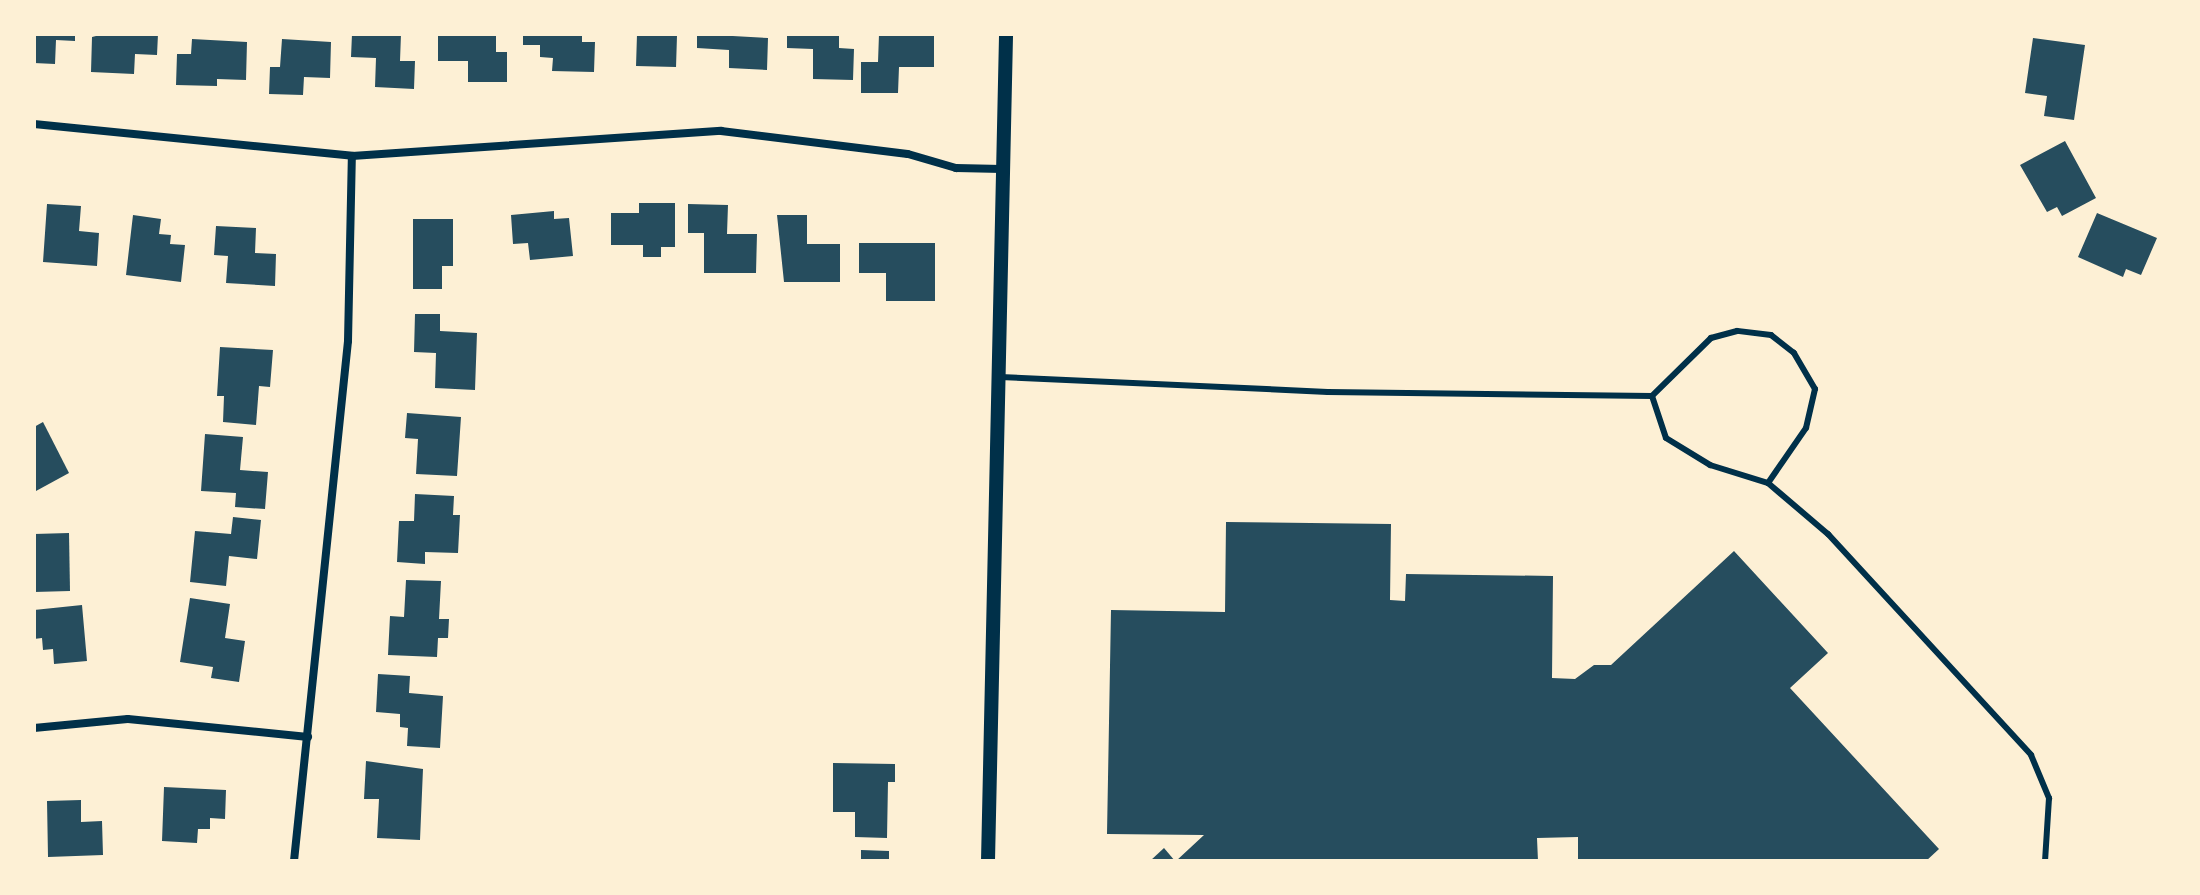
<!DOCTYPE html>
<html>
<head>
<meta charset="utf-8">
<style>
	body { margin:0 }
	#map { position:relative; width:2200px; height:895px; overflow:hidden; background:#fdf0d5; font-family:"Varela Round",sans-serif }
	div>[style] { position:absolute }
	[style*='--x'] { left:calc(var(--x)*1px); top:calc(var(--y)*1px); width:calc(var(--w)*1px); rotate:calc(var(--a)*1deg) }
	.building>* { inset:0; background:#264d5e }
	.service>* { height:6px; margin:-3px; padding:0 3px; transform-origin:3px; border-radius:3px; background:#003049 }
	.minor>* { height:8px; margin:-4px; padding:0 4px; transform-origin:4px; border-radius:4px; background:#003049 }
	.tertiary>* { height:14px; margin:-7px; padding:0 7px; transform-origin:7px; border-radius:7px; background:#003049 }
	span { translate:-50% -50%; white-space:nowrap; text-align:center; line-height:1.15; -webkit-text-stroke:7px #fdf0d5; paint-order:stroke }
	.frame { position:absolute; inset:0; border:36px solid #fdf0d5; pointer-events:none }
</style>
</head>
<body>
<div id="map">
	<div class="building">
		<div style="clip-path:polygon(34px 34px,75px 34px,75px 41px,56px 40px,55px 64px,34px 63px)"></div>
		<div style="clip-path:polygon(104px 34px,158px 34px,157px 55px,135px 54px,134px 74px,91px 72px,92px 37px)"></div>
		<div style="clip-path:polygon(352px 34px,401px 34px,400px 61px,415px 61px,414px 89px,375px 87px,376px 58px,351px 57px)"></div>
		<div style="clip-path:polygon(438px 34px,496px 34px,496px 52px,507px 52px,507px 82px,468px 82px,468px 61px,438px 61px)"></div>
		<div style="clip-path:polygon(523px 34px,582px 34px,582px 42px,595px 42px,594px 72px,552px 71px,553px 58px,540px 57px,540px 45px,523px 45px)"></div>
		<div style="clip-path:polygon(637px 34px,677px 36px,676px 67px,636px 66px)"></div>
		<div style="clip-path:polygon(697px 34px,768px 38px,767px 70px,729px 68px,729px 50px,697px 48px)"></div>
		<div style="clip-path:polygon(787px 34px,839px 34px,839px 48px,854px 49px,853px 80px,813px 79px,813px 49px,787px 48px)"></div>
		<div style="clip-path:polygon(879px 34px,934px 34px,934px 67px,899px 67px,898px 93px,861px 93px,861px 62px,878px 62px)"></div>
		<div style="clip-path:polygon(2033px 38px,2085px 45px,2074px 120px,2044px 116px,2047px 96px,2025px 93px)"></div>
		<div style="clip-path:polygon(192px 39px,247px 42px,246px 80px,217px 79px,217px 86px,176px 85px,177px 54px,191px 54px)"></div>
		<div style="clip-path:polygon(282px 39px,331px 42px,330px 78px,304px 77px,303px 95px,269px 94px,270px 67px,280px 67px)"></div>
		<div style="clip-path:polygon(2065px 141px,2096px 198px,2062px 216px,2057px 207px,2047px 212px,2020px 165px)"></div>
		<div style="clip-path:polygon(639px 203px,675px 203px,675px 247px,661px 247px,661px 257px,643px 257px,643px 245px,611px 245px,611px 213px,639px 213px)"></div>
		<div style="clip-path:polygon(47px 204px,81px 206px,79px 231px,99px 233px,97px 266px,43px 262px)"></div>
		<div style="clip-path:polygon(688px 204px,728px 205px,727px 234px,757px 234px,756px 273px,704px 273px,704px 233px,688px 233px)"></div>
		<div style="clip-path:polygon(554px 211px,554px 219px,569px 218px,573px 256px,530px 260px,528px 243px,513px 244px,511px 215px)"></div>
		<div style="clip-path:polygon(2097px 213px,2157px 238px,2141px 275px,2126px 269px,2123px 277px,2078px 257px)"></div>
		<div style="clip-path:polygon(133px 215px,161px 219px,159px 234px,171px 235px,170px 244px,185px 245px,181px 282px,126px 275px)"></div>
		<div style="clip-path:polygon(777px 215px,807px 215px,807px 244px,840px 244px,840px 282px,784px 282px)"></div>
		<div style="clip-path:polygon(413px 219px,453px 219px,453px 266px,442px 266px,442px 289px,413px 289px)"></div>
		<div style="clip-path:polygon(216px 226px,256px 228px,255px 253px,276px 254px,275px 286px,226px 283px,228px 256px,214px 255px)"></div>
		<div style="clip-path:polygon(859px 243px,935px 243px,935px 301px,886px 301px,886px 273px,859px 273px)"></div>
		<div style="clip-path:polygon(415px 314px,440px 314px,440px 331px,477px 333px,475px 390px,435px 388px,436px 353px,414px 352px)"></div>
		<div style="clip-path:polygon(220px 347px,273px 350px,270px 387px,259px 386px,256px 425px,223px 422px,224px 396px,217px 396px)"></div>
		<div style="clip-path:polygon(407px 413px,461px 417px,457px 476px,416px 474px,418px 439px,405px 438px)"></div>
		<div style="clip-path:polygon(43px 422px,69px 473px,36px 491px,34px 427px)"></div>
		<div style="clip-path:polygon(205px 434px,243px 437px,240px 470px,268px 472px,265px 509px,235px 507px,236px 493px,201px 491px)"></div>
		<div style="clip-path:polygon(415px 494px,454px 496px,453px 515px,460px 515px,458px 553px,425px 552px,425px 564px,397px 562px,399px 521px,414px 521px)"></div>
		<div style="clip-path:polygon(233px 517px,261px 520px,257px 559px,229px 556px,226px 586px,190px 582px,195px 531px,231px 534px)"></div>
		<div style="clip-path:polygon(1226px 522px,1391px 524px,1390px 600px,1405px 601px,1406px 574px,1553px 576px,1552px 678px,1575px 679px,1594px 665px,1611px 665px,1734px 551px,1828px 653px,1790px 688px,1939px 849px,1926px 861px,1578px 861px,1578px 837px,1537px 838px,1538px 861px,1176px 861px,1204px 835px,1107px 834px,1111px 610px,1225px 612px)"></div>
		<div style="clip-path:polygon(69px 533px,70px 591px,34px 592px,34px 534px)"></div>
		<div style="clip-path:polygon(406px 580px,441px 581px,439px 619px,449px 619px,448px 638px,438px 638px,437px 657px,388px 655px,390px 616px,404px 617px)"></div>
		<div style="clip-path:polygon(190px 598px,230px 604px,225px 638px,245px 641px,239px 682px,211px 678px,213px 667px,180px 662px)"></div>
		<div style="clip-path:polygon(82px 605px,87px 661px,54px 664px,53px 649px,43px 650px,42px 638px,34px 639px,34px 610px)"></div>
		<div style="clip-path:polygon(378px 674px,410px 676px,409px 693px,443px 696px,440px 748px,407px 746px,408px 728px,400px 727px,400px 714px,376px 712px)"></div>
		<div style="clip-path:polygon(366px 761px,423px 769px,420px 840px,377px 838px,379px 799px,364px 799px)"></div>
		<div style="clip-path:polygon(833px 763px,895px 764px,895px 782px,888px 782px,887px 838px,855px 837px,855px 812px,833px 812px)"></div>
		<div style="clip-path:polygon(164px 787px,226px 790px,225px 819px,210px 818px,210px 829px,198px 829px,197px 843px,162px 841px)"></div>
		<div style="clip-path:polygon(81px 800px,81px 822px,102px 821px,103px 855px,48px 857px,47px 801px)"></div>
		<div style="clip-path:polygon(1164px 848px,1175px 861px,1150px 861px)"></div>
		<div style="clip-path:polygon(861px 850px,889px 851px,889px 861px,861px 861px)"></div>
	</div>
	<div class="service">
		<div style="--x:1000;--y:377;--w:328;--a:2.6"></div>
		<div style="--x:1328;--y:392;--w:324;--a:0.7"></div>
		<div style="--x:1768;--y:483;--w:67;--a:-55.4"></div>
		<div style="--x:1806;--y:428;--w:40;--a:-77"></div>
		<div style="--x:1815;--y:389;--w:42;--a:-120.3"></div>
		<div style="--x:1794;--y:353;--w:29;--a:-142"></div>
		<div style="--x:1771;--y:335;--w:34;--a:-173"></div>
		<div style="--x:1737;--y:331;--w:27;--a:165"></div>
		<div style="--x:1711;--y:338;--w:83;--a:135.5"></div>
		<div style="--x:1652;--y:396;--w:44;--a:71.6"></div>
		<div style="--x:1666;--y:438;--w:52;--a:31.5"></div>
		<div style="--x:1710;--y:465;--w:61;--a:17.2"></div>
		<div style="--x:1768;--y:483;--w:79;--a:40.4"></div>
		<div style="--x:1828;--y:534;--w:300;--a:47.4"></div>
		<div style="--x:2031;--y:755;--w:47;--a:67.3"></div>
		<div style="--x:2049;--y:798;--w:63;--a:93.6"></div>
	</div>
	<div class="minor">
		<div style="--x:34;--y:124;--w:320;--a:5.7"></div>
		<div style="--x:352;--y:156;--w:370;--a:-3.9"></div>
		<div style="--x:721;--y:131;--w:188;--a:7"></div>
		<div style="--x:908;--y:154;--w:50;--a:16.3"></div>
		<div style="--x:956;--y:168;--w:46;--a:1.2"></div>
		<div style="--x:34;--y:728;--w:94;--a:-5.5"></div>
		<div style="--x:128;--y:719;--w:181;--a:5.7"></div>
		<div style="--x:294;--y:861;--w:523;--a:-84.07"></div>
		<div style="--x:348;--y:341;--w:185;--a:-88.8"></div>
	</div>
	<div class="tertiary">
		<div style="--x:988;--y:861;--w:827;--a:-88.75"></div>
	</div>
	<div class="frame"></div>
</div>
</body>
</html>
